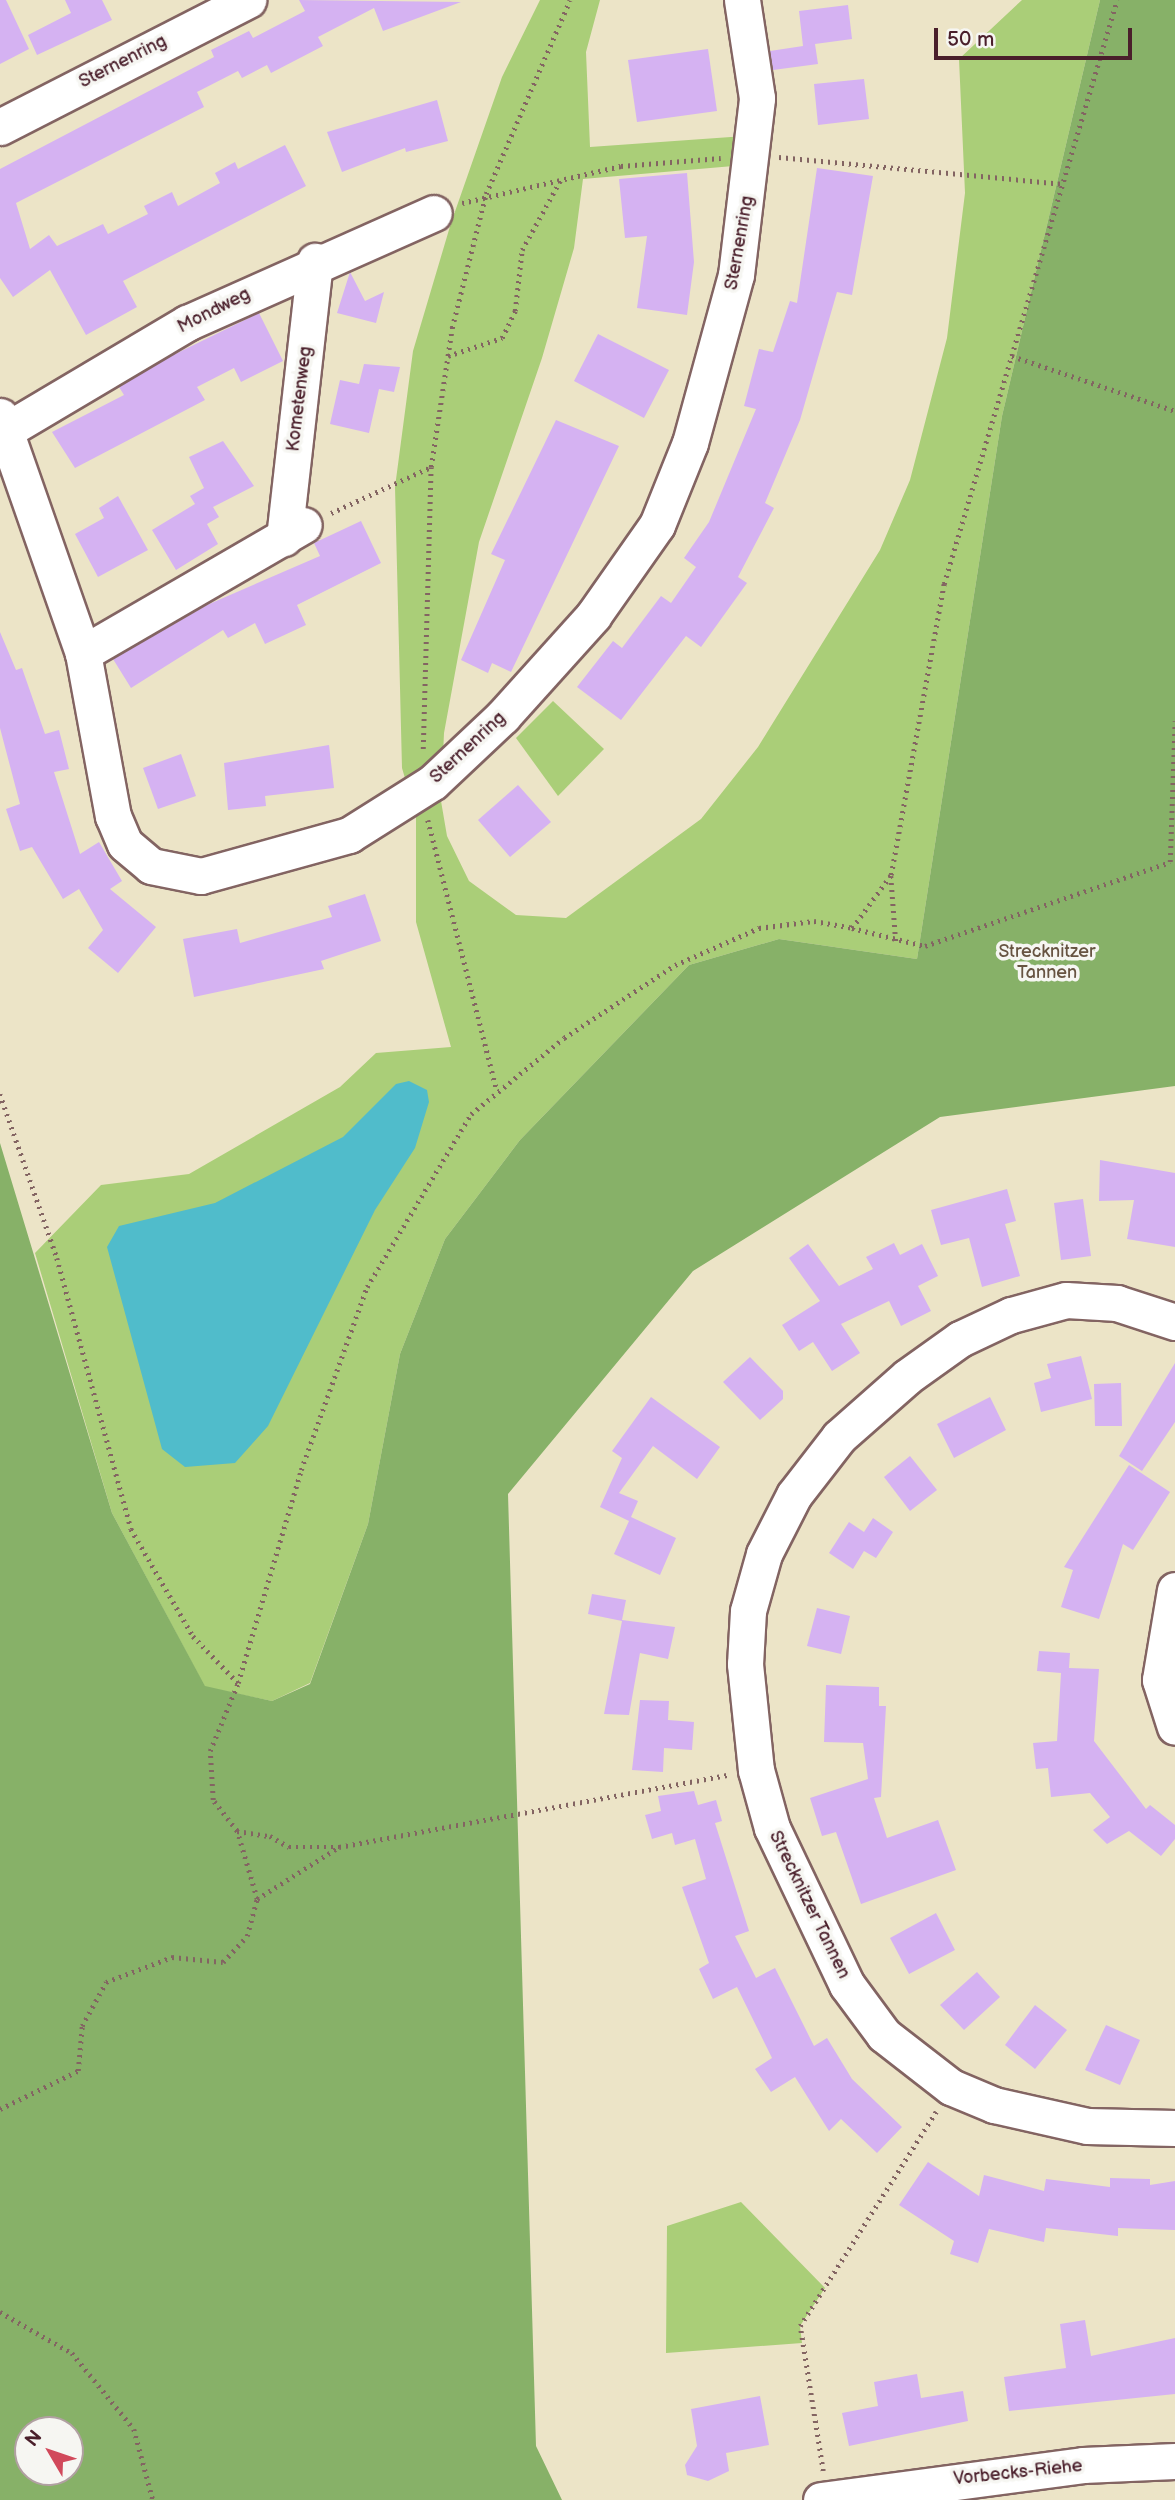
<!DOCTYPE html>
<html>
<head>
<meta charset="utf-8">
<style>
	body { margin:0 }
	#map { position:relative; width:1175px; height:2500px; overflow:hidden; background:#ece4c7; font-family:"Balsamiq Sans",sans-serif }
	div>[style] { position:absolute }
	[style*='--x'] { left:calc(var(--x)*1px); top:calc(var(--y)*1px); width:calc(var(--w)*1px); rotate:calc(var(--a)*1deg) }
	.green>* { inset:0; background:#aace78 }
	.forest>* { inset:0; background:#87b168 }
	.water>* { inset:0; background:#50bccb }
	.building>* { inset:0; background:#d5b2f2 }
	.path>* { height:4.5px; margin-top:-2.25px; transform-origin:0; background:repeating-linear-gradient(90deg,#836462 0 2px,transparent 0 7px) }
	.roads { filter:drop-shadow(2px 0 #836462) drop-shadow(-2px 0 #836462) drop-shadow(0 2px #836462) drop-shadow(0 -2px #836462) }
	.minor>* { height:35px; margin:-17.5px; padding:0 17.5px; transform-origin:17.5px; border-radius:17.5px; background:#fff }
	span { translate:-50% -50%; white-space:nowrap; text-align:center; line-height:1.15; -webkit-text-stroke:7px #f6f6f2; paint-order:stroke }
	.street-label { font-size:18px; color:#4a1f2b }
	.park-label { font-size:18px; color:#675442 }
	.north { position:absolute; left:14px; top:2416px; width:70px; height:70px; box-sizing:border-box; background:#f6f6f2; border:2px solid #b1a0a2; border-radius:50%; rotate:309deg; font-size:19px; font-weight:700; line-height:28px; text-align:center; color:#4a1f2b }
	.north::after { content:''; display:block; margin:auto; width:24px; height:32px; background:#d1495b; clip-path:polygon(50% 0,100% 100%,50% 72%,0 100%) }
	.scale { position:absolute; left:934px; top:28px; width:198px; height:32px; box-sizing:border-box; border:4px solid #4a1f2b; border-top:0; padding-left:9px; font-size:21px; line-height:24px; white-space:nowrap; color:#4a1f2b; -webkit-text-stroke:5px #f6f6f2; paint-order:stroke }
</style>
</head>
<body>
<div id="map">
	<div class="green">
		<div style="clip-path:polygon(540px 0,600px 0,586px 52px,590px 147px,745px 136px,745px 165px,583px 179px,574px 248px,542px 358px,479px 542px,444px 733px,441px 801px,447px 836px,469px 881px,516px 915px,566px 918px,701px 819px,758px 747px,880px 550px,910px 480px,947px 338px,965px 193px,959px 59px,1022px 0,1100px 0,1002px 416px,917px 959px,779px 939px,689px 965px,520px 1140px,445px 1239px,400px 1354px,368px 1524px,310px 1683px,272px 1701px,205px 1687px,112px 1513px,35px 1253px,101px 1185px,189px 1174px,340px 1087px,376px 1053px,451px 1047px,416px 922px,416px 816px,402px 768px,395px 487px,413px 351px,451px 223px,502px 77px)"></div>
		<div style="clip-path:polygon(553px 701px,604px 749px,558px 796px,516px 738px)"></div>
		<div style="clip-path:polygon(741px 2202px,825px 2288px,800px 2326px,802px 2343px,666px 2353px,667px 2226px)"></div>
	</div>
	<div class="forest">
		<div style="clip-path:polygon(evenodd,1100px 0,1175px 0,1175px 1086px,940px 1117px,693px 1271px,508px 1494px,536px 2446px,562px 2500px,0 2500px,0 1143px,112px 1513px,205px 1686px,272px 1701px,310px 1684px,368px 1524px,400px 1354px,445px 1239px,520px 1140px,689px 965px,779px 939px,917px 959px,1002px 416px,1100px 0,70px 2430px,70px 2472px,28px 2472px,28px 2430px,70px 2430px)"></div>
	</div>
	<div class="water">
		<div style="clip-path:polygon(409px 1081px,427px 1090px,429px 1102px,415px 1148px,375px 1210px,268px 1426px,235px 1463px,185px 1467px,162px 1449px,107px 1247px,119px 1226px,215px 1203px,343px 1137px,396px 1084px)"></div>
	</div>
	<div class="building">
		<div style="clip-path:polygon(0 0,6px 0,29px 49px,0 64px)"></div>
		<div style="clip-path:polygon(65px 0,102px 0,112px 20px,37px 55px,28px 35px,71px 13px)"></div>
		<div style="clip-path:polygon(299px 0,461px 2px,383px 31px,374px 8px,318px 37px,323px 46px,271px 73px,267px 65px,242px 78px,238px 71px,197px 92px,204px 107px,16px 203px,30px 249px,49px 235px,57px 246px,103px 224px,108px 234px,148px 214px,144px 206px,172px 192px,178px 206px,220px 183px,215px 173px,235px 162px,238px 169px,285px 145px,306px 186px,123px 281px,137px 307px,86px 335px,50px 270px,13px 297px,0 278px,0 169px,214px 57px,211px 50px,249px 31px,253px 38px,305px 11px)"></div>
		<div style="clip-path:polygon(848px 5px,852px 39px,815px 44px,818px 64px,773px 70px,770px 51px,803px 46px,799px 11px)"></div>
		<div style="clip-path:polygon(708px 49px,717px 111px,637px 122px,628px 60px)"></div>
		<div style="clip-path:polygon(864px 79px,869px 119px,818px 125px,814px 84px)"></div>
		<div style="clip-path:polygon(437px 100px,448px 141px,406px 152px,405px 148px,342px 172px,327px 132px)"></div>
		<div style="clip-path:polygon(817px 168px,873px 176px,852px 295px,837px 292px,800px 420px,765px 503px,774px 508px,738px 577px,747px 583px,701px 647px,686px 636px,621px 720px,577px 687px,613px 641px,622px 648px,661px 596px,671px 603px,696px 567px,684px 558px,709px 522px,756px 409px,744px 406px,759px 349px,773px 352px,790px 301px,797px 303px)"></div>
		<div style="clip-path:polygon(687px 173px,694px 262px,687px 315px,637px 308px,647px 236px,625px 238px,619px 179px)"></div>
		<div style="clip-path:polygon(350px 272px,365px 301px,384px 292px,376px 323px,337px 313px)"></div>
		<div style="clip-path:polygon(259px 313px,283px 361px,241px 382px,234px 368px,197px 387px,205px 400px,75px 468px,52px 432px,124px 395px,119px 387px,165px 359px)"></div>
		<div style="clip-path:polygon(598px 334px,669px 370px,644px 418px,574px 381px)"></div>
		<div style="clip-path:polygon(364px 364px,400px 367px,394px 392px,379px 389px,369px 433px,330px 424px,340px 380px,359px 384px)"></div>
		<div style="clip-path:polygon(556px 420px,619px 446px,511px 672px,492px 663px,488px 673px,461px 660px,505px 560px,491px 554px)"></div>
		<div style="clip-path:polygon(223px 441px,254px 486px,213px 507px,219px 517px,207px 524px,218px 544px,176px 570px,152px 530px,195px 504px,190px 496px,204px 488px,189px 457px)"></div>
		<div style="clip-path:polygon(118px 496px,148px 550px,98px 577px,75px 534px,104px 518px,99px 508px)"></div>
		<div style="clip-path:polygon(361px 521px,381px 563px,297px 605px,306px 625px,265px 644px,255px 623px,228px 638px,223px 630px,131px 688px,113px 659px,207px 605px,320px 556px,314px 543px)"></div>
		<div style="clip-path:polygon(0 632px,16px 670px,22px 668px,45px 734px,59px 730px,69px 769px,54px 772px,80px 854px,99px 842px,122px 881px,110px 889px,156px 927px,118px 973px,88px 948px,103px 930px,79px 889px,63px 899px,32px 847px,20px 851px,6px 809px,20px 804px,0 728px)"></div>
		<div style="clip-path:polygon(329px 745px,334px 788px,265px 796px,266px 806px,228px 810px,224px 763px)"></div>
		<div style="clip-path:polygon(181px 754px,196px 796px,158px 809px,143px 768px)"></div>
		<div style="clip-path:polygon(518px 785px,551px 822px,510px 857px,478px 820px)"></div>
		<div style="clip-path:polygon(365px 894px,381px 941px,321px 961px,324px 969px,194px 997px,183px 939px,237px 929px,240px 943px,332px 917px,328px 906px)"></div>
		<div style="clip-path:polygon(1100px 1160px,1175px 1173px,1175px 1247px,1127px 1239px,1134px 1200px,1099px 1201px)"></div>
		<div style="clip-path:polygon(1007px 1189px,1016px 1221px,1005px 1224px,1020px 1276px,982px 1287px,969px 1238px,941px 1245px,931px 1210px)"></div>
		<div style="clip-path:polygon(1083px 1199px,1091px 1256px,1061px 1260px,1054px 1203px)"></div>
		<div style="clip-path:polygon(894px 1243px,900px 1255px,922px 1244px,938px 1276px,918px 1286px,931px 1311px,901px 1326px,889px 1301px,841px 1324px,860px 1353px,832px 1371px,813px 1342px,799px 1351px,782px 1325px,820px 1301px,789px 1258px,808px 1244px,839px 1286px,873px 1269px,866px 1257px)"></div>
		<div style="clip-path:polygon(1081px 1356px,1092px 1399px,1041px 1412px,1034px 1383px,1051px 1378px,1047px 1364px)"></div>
		<div style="clip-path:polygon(750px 1357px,783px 1391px,783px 1399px,760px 1420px,723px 1382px)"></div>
		<div style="clip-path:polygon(1175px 1363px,1175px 1422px,1142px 1471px,1119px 1456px)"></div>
		<div style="clip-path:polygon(1121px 1383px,1122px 1426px,1095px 1426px,1094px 1384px)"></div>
		<div style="clip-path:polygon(651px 1397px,720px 1447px,697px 1479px,653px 1446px,619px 1493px,638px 1501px,631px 1517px,676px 1538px,660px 1575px,614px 1554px,629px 1521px,600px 1507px,622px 1458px,612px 1451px)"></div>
		<div style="clip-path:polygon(990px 1397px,1006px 1430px,954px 1458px,937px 1424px)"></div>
		<div style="clip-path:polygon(910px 1456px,937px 1490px,910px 1511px,884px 1477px)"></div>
		<div style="clip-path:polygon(1129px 1465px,1170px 1492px,1133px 1550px,1123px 1544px,1099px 1619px,1061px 1607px,1073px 1570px,1064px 1567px)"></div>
		<div style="clip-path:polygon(873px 1518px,893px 1532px,876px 1558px,864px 1551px,853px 1569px,829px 1553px,849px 1522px,864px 1532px)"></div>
		<div style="clip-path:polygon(592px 1594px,626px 1600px,622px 1620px,675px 1627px,668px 1659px,640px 1653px,629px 1715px,604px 1714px,622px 1621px,588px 1614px)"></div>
		<div style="clip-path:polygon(817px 1608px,850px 1616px,841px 1654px,807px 1646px)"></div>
		<div style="clip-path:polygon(1039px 1651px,1070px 1653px,1069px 1668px,1099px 1669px,1094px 1741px,1146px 1809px,1150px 1805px,1175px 1825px,1175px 1839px,1161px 1856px,1129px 1831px,1107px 1844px,1093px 1830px,1110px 1817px,1090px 1793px,1051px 1797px,1048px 1768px,1036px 1769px,1033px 1743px,1057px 1741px,1061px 1673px,1037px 1671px)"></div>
		<div style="clip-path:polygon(826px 1685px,879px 1687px,879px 1706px,886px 1706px,881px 1797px,874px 1798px,887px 1838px,938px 1820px,956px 1870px,861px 1904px,836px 1832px,822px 1836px,810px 1798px,868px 1779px,863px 1743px,824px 1742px)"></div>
		<div style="clip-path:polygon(640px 1700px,669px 1701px,668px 1720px,694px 1722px,692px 1750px,664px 1748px,663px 1772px,632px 1770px)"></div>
		<div style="clip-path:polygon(694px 1791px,698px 1805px,716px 1800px,722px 1821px,715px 1823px,749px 1931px,735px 1936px,756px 1978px,775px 1968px,814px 2046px,827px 2038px,852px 2079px,902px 2127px,877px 2153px,841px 2119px,829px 2131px,795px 2077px,771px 2092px,755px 2069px,772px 2058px,737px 1987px,713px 1999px,699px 1969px,709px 1963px,682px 1887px,706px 1879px,695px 1839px,675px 1845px,672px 1833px,652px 1839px,645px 1815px,661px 1811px,658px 1796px)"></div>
		<div style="clip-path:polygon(936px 1913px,955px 1950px,909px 1974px,890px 1938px)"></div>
		<div style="clip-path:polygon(977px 1972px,1000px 1997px,964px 2030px,940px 2005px)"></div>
		<div style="clip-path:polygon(1035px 2005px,1067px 2030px,1035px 2069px,1005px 2045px)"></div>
		<div style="clip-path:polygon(1106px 2025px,1140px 2040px,1120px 2085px,1085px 2070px)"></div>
		<div style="clip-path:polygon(928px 2162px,979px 2196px,984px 2175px,1044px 2191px,1046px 2179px,1110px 2187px,1110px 2178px,1150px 2179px,1150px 2185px,1175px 2181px,1175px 2230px,1118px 2228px,1118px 2236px,1046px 2228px,1044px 2242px,989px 2229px,978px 2263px,950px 2254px,954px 2241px,899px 2205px)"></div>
		<div style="clip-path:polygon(1085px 2320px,1091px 2356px,1175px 2338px,1175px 2394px,1009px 2411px,1004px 2377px,1066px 2368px,1060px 2324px)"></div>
		<div style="clip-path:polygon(917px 2374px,921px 2398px,963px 2391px,968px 2421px,849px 2446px,842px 2413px,878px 2406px,874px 2382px)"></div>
		<div style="clip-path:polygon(760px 2396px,769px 2445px,726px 2453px,729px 2471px,708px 2481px,687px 2475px,685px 2465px,697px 2446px,691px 2409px)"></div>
	</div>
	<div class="path">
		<div style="--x:779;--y:157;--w:286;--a:5.4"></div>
		<div style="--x:462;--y:203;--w:163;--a:-13.1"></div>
		<div style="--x:621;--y:166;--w:100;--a:-4.6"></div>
		<div style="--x:448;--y:356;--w:57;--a:-18.4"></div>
		<div style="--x:502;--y:338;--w:30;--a:-64"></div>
		<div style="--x:515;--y:311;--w:61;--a:-83.5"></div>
		<div style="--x:522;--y:250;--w:81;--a:-61.2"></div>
		<div style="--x:1012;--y:356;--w:172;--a:18.6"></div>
		<div style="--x:331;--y:513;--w:110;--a:-24.7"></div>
		<div style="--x:423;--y:749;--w:282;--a:-88.4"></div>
		<div style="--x:431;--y:467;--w:141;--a:-81.4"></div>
		<div style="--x:452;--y:328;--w:138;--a:-75.8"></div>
		<div style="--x:486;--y:194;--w:211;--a:-66.6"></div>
		<div style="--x:428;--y:820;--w:276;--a:75.7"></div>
		<div style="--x:891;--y:876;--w:66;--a:85.7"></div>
		<div style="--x:852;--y:928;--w:75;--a:13.9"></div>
		<div style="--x:925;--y:946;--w:259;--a:-18.9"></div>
		<div style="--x:1170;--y:862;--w:141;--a:-88"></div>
		<div style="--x:0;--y:1094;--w:174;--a:70.8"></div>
		<div style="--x:57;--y:1258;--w:281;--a:74.7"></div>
		<div style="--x:131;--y:1529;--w:124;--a:59.9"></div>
		<div style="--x:193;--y:1636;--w:65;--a:46.2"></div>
		<div style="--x:238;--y:1683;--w:222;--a:-73.5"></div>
		<div style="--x:301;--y:1470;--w:195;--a:-70.2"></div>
		<div style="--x:367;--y:1287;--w:202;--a:-59"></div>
		<div style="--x:471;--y:1114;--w:120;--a:-39.3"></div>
		<div style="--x:564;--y:1038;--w:133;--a:-33.3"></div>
		<div style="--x:675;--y:965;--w:92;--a:-23.8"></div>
		<div style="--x:759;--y:928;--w:55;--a:-7.3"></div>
		<div style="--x:814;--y:921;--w:39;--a:10"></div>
		<div style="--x:852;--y:928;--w:66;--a:-53.7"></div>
		<div style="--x:891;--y:875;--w:296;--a:-79.7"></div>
		<div style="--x:944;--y:584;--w:609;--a:-73.5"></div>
		<div style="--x:237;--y:1831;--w:33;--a:9"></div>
		<div style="--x:270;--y:1836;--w:22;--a:30"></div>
		<div style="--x:289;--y:1847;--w:50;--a:0"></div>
		<div style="--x:339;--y:1847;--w:396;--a:-10.5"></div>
		<div style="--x:257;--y:1899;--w:97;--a:-32.4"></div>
		<div style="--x:0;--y:2109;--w:87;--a:-26"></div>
		<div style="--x:78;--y:2071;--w:45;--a:-84.9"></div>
		<div style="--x:82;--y:2026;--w:50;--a:-61.4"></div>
		<div style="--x:106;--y:1982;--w:71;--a:-20.7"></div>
		<div style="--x:172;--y:1957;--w:51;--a:5.6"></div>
		<div style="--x:223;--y:1962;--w:35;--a:-47"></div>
		<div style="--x:247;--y:1936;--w:38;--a:-75"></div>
		<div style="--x:257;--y:1899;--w:71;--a:-106.4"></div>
		<div style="--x:237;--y:1831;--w:39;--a:-128"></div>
		<div style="--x:213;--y:1800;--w:49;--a:-93.5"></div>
		<div style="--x:210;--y:1751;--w:74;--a:-67.6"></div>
		<div style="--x:0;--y:2312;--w:83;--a:29.7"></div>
		<div style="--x:72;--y:2353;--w:98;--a:50.8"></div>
		<div style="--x:134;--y:2429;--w:73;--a:75"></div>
		<div style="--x:823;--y:2471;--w:147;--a:-99"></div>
		<div style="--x:800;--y:2326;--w:254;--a:-57.6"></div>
	</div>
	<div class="roads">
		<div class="minor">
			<div style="--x:0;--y:127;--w:279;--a:-27.1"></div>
			<div style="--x:0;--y:416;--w:251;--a:70.7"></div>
			<div style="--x:83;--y:653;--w:166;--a:79.6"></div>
			<div style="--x:113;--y:816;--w:30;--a:67"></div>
			<div style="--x:125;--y:844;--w:34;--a:40"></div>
			<div style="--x:151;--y:866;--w:51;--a:11.3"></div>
			<div style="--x:201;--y:876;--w:154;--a:-15.5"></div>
			<div style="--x:349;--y:835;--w:99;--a:-32.2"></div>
			<div style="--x:433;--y:782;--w:96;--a:-43.3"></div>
			<div style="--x:503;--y:716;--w:135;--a:-48"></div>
			<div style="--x:593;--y:616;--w:111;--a:-54.9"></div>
			<div style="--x:657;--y:525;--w:88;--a:-68.1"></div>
			<div style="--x:690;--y:443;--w:174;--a:-74.7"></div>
			<div style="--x:736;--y:275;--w:178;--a:-83.2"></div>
			<div style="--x:757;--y:98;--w:99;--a:-98.7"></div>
			<div style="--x:5;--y:431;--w:212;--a:-30.7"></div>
			<div style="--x:187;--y:323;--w:270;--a:-24"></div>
			<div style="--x:284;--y:538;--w:279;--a:-83.6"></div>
			<div style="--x:83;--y:653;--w:255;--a:-30.1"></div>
			<div style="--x:1175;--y:1322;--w:61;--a:-161.9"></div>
			<div style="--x:1117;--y:1303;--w:51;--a:-176.6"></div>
			<div style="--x:1066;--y:1300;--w:57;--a:164.7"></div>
			<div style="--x:1011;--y:1315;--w:56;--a:154.8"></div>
			<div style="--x:960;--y:1339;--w:65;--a:144.4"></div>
			<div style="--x:907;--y:1377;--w:91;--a:138.6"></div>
			<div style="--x:839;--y:1437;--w:73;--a:127.8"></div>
			<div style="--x:794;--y:1495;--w:66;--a:117"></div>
			<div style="--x:764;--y:1554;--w:59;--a:105.7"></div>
			<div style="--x:748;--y:1611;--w:53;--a:93.2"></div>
			<div style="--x:745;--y:1664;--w:107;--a:84.1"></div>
			<div style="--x:756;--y:1770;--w:60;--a:74.6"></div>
			<div style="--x:772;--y:1828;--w:174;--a:64.5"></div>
			<div style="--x:847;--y:1985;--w:62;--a:53.5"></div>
			<div style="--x:884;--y:2035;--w:85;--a:37.8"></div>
			<div style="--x:951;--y:2087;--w:47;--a:22.7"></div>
			<div style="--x:994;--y:2105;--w:95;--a:12.7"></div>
			<div style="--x:1087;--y:2126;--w:88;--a:1.3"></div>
			<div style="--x:1175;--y:1590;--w:91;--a:99.5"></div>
			<div style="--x:1160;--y:1680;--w:49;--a:72.3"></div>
			<div style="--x:821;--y:2500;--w:264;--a:-7.6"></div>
			<div style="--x:1083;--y:2465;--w:92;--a:-2.5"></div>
		</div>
	</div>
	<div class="street-label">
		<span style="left:123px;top:62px;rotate:-27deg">Sternenring</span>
		<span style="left:740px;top:243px;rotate:-80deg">Sternenring</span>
		<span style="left:214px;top:311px;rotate:-27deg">Mondweg</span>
		<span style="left:300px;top:399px;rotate:-83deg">Kometenweg</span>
		<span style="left:468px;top:748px;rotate:-43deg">Sternenring</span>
		<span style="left:809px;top:1905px;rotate:64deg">Strecknitzer Tannen</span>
		<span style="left:1018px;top:2473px;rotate:-6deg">Vorbecks-Riehe</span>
	</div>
	<div class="park-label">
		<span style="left:1047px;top:963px">Strecknitzer<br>Tannen</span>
	</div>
	<div class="north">N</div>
	<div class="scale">50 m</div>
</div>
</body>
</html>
